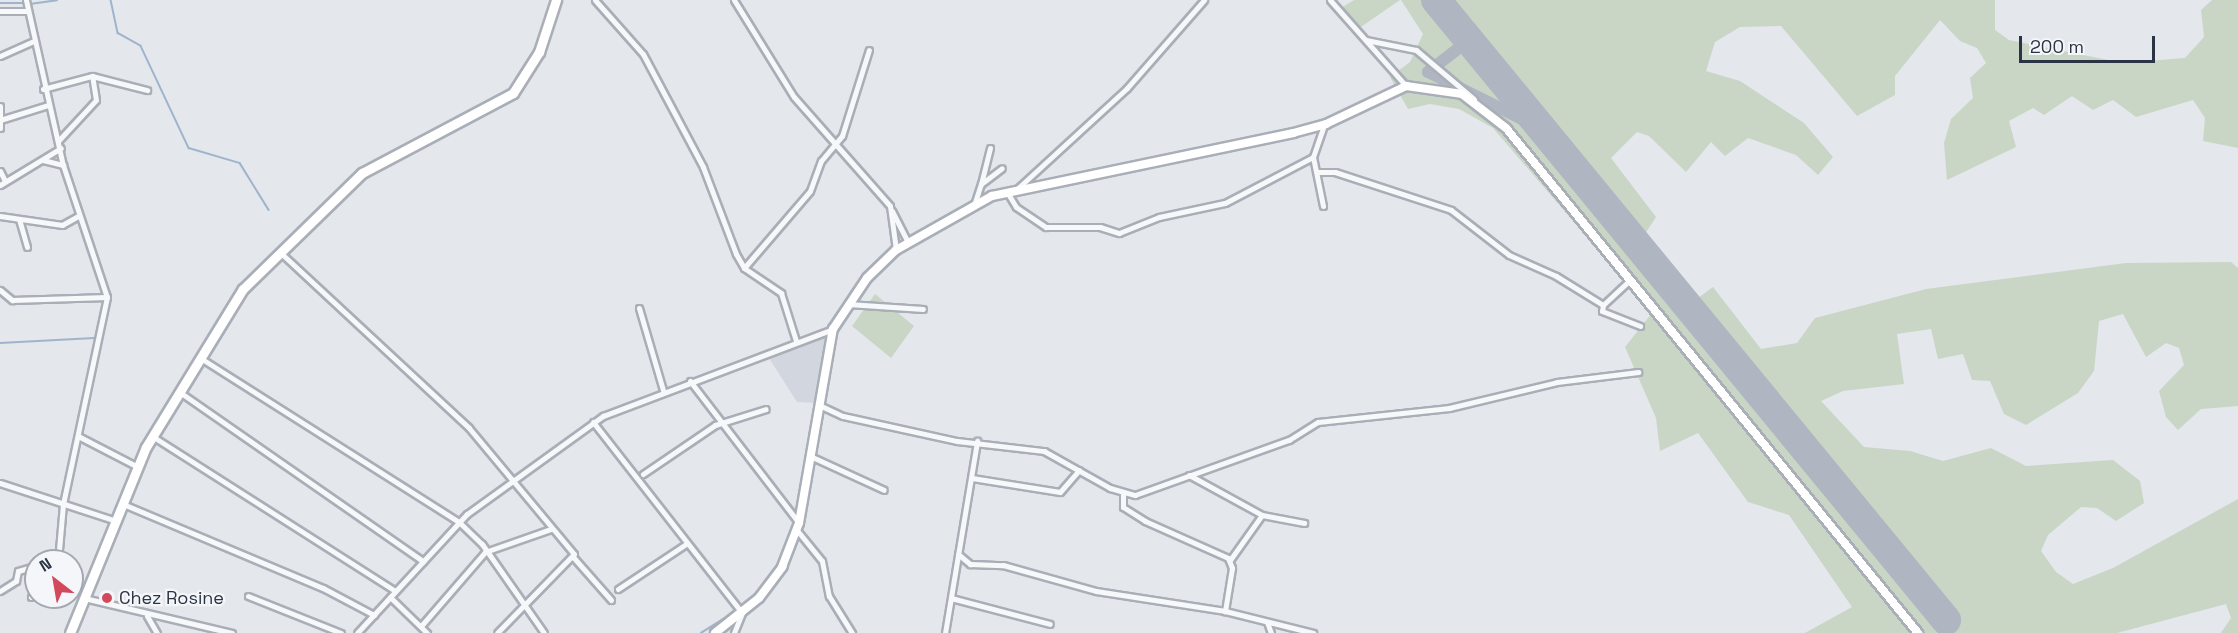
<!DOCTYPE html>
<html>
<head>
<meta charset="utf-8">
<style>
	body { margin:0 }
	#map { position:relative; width:2238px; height:633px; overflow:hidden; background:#e4e7ec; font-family:"Space Grotesk",sans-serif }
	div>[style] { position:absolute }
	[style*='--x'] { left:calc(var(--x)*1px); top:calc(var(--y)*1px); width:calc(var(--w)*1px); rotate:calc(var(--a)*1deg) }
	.built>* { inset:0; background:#d2d6de }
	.green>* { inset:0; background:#c9d6c5 }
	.stream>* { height:1.5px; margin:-0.75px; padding:0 0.75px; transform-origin:0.75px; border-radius:0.75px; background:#9fb4cc }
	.taxiway>* { height:12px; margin:-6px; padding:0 6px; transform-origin:6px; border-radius:6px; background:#b0b6c1 }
	.runway>* { height:30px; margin:-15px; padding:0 15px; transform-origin:15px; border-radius:15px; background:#b0b6c1 }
	.roads { filter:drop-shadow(2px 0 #a9aeb7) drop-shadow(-2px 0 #a9aeb7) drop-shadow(0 2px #a9aeb7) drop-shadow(0 -2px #a9aeb7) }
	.minor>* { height:5px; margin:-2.5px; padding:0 2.5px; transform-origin:2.5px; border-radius:2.5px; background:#f7f8fa }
	.secondary>* { height:8px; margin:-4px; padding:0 4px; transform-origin:4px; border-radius:4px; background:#fff }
	.primary>* { height:9px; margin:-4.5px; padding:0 4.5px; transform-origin:4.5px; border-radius:4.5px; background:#fff }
	.dots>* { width:16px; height:16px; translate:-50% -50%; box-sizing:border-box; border:3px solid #f4f6f9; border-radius:50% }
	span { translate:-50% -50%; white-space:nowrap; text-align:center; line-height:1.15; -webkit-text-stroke:4.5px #f4f6f9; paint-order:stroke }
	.poi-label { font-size:18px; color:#2b3445 }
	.left { translate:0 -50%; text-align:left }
	.north { position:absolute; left:24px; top:549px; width:60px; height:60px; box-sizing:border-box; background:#f4f6f9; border:2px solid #a4a8b1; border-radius:50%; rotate:329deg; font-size:16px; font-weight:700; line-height:24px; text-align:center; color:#2b3445 }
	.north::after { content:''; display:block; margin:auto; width:21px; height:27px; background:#d1495b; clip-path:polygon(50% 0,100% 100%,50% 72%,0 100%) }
	.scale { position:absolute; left:2019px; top:36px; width:136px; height:27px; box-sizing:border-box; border:3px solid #2b3445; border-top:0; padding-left:8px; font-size:18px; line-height:21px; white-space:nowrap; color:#2b3445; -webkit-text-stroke:4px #f4f6f9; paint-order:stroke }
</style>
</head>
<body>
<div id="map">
	<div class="built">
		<div style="clip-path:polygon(828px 333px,816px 403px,797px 402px,767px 355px)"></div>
	</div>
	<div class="green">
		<div style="clip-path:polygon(1354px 0,1400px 0,1358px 29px,1341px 8px)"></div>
		<div style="clip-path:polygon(1401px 0,1995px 0,1995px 30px,2009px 40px,2123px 63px,2185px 58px,2204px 37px,2201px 10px,2212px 0,2238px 0,2238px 148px,2203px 141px,2205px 118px,2193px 100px,2136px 117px,2113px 100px,2093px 110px,2072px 96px,2044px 115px,2033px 108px,2009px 121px,2016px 147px,1947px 180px,1944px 143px,1951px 119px,1973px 98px,1970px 78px,1986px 63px,1977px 48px,1960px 41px,1940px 20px,1895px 76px,1895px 95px,1857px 116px,1781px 26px,1740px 27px,1715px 42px,1706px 71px,1740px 81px,1804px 123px,1833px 157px,1818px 175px,1796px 155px,1748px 138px,1725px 156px,1711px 142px,1686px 172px,1649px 136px,1637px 132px,1611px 158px,1656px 217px,1643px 237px,1698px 298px,1713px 287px,1761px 349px,1797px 343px,1815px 318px,1926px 289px,2126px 263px,2231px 262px,2238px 268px,2238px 406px,2201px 409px,2178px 430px,2166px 417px,2159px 391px,2184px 365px,2179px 348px,2166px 343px,2146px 357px,2123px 314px,2099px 321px,2094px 371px,2078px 393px,2026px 425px,2004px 414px,1990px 381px,1972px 380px,1963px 354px,1938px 359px,1931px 329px,1897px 334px,1904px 384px,1843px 391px,1821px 401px,1864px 447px,1910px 451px,1943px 461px,1991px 448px,2026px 466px,2113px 460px,2140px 481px,2144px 503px,2116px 521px,2097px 508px,2081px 507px,2048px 535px,2041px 551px,2056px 572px,2073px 584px,2113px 568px,2238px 499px,2238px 633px,2221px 633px,2231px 618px,2226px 604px,2117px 633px,1805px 633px,1852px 607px,1789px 515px,1748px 502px,1698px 433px,1660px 451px,1656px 418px,1625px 347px,1652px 313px,1493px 128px,1459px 109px,1430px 104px,1408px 109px,1390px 77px,1410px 62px,1423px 34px)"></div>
		<div style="clip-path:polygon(875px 294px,914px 326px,891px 358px,852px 326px)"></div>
	</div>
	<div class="stream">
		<div style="--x:111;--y:0;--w:34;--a:78"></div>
		<div style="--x:118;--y:33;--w:26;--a:29"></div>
		<div style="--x:141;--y:46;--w:113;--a:64.8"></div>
		<div style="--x:189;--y:148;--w:53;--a:16.4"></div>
		<div style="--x:240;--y:163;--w:55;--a:58.3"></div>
		<div style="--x:0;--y:3;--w:25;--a:0"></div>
		<div style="--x:30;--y:4;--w:27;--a:-8"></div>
		<div style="--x:0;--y:343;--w:94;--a:-3"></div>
		<div style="--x:701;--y:633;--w:41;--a:-32.2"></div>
	</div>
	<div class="taxiway">
		<div style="--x:1469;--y:40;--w:52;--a:142"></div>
		<div style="--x:1428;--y:72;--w:127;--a:26.6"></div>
	</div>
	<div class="runway">
		<div style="--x:1436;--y:0;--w:803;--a:50.56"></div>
	</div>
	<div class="roads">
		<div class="minor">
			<div style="--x:26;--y:0;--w:169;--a:77.4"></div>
			<div style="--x:63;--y:165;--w:139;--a:71.6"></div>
			<div style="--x:107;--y:297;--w:212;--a:102"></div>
			<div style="--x:63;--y:504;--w:57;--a:95"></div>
			<div style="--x:595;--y:0;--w:72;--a:48.4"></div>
			<div style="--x:643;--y:54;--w:128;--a:62"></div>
			<div style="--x:703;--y:167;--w:93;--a:69.2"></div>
			<div style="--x:736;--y:254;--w:16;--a:60"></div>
			<div style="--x:744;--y:268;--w:45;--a:34"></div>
			<div style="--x:781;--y:293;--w:50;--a:72.6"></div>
			<div style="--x:734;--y:0;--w:114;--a:58.3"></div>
			<div style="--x:794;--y:97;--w:145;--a:48.6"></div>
			<div style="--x:890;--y:206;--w:44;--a:82.2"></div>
			<div style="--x:1330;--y:0;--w:115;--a:48.5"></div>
			<div style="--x:0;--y:11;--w:28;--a:0"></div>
			<div style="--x:1366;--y:40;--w:51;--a:11.3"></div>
			<div style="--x:1416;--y:50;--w:76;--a:40.2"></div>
			<div style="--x:0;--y:56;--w:35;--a:-24"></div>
			<div style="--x:43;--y:89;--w:51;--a:-14.9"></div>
			<div style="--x:92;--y:76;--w:57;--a:14.3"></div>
			<div style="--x:0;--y:106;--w:22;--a:90"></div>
			<div style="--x:0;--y:120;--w:50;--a:-17.4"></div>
			<div style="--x:59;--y:140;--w:54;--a:-47.2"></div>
			<div style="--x:96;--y:100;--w:24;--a:-99"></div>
			<div style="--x:990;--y:148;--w:37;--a:104"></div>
			<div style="--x:981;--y:184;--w:26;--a:-37"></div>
			<div style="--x:43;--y:160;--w:21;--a:14"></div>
			<div style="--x:0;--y:171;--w:11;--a:63"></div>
			<div style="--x:1318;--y:172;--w:17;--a:0"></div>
			<div style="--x:1335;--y:172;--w:122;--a:18.1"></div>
			<div style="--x:1451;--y:210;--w:73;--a:37.8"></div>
			<div style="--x:1509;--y:255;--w:51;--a:24.1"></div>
			<div style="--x:1556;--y:276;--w:55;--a:31.7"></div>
			<div style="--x:1603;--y:305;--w:6;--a:99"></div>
			<div style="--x:1602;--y:311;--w:41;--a:21.5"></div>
			<div style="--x:0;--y:185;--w:71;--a:-31.2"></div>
			<div style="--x:1018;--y:188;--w:148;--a:-42.5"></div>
			<div style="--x:1127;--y:88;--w:117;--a:-48.8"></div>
			<div style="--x:1007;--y:192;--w:17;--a:59"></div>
			<div style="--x:1016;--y:207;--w:36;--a:34"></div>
			<div style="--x:1046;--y:227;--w:54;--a:0"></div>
			<div style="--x:1100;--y:227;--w:20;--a:18"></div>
			<div style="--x:1119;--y:233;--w:43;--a:-21.8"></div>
			<div style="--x:1159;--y:217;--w:67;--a:-12"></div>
			<div style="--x:1225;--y:203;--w:99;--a:-27.6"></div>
			<div style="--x:975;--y:202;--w:19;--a:-72"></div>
			<div style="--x:1323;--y:206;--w:50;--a:-101.5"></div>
			<div style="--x:1313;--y:157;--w:34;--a:-71"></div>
			<div style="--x:892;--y:211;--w:35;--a:63"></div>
			<div style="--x:0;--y:216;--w:63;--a:8.3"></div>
			<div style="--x:62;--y:225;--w:18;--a:-29"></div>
			<div style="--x:19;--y:219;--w:29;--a:74"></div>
			<div style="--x:283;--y:255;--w:254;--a:42.9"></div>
			<div style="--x:469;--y:428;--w:164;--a:50.2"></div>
			<div style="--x:574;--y:554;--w:110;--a:134.3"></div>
			<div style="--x:744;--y:268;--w:101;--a:-49.4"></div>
			<div style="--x:810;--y:191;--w:32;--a:-70"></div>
			<div style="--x:821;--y:161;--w:33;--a:-50"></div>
			<div style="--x:842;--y:136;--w:90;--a:-72.6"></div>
			<div style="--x:0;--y:290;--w:16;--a:40"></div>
			<div style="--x:12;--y:300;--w:95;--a:-1.8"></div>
			<div style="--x:848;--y:304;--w:75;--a:3.8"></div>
			<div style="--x:1603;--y:305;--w:34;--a:-43"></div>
			<div style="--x:639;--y:308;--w:85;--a:73.7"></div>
			<div style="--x:202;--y:359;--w:304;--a:32.4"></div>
			<div style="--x:459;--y:522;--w:32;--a:44"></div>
			<div style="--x:482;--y:544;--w:108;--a:55.1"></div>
			<div style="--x:690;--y:381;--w:179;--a:52.5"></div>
			<div style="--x:181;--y:393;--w:295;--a:34.8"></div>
			<div style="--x:819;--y:405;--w:26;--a:25"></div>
			<div style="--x:843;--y:416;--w:117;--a:12.4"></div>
			<div style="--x:957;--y:441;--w:88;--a:6.6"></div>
			<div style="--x:1044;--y:451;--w:76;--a:29.3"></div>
			<div style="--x:1110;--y:488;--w:26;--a:16"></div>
			<div style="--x:1135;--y:495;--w:164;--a:-19.7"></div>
			<div style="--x:1289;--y:440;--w:34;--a:-32"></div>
			<div style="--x:1318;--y:422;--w:132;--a:-6.1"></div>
			<div style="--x:1449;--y:408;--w:111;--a:-13.5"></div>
			<div style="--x:1557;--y:382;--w:82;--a:-7"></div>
			<div style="--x:593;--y:422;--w:242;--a:52"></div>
			<div style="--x:742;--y:613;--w:22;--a:112"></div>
			<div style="--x:78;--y:436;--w:68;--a:27.3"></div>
			<div style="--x:152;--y:436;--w:288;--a:32.5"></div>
			<div style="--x:810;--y:456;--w:81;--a:24.7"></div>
			<div style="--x:643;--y:474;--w:87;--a:-34.2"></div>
			<div style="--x:715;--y:425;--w:53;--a:-17.4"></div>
			<div style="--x:1189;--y:475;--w:83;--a:28.7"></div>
			<div style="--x:1262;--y:515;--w:43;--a:10.8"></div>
			<div style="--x:972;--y:478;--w:89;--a:9"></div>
			<div style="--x:1060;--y:492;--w:29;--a:-49"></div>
			<div style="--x:0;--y:483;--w:122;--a:18.1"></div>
			<div style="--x:1123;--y:492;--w:15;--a:90"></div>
			<div style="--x:1123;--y:507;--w:26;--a:32"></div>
			<div style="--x:1145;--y:521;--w:91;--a:24"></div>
			<div style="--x:1228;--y:558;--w:11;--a:68"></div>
			<div style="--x:1232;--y:568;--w:44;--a:99.2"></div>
			<div style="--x:123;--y:504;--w:217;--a:22.8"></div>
			<div style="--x:323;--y:588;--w:58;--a:27.9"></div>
			<div style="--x:796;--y:529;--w:41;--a:50.9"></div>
			<div style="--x:822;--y:561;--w:36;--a:79"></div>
			<div style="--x:829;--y:596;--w:44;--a:58.1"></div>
			<div style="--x:958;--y:554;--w:16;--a:40"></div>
			<div style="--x:970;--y:564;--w:33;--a:2"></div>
			<div style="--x:1003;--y:565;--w:97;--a:15.6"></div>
			<div style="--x:1096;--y:591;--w:131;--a:8.8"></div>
			<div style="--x:1225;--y:611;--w:91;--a:14"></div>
			<div style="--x:574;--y:558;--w:56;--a:48.6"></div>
			<div style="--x:1230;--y:560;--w:55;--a:-54.6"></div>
			<div style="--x:72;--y:585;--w:5;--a:37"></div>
			<div style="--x:618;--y:589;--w:82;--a:-33.5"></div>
			<div style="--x:0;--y:591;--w:19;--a:-32"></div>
			<div style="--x:16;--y:581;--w:10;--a:-79"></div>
			<div style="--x:18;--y:571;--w:19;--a:-16"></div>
			<div style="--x:248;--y:596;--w:100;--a:21.7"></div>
			<div style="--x:31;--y:597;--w:10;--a:-61"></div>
			<div style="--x:390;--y:597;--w:52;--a:44.2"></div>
			<div style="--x:84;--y:598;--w:152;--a:13.3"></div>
			<div style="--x:951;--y:598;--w:102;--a:14.7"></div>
			<div style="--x:147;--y:616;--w:20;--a:60"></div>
			<div style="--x:1267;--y:622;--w:12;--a:70"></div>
			<div style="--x:421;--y:626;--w:98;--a:-49.1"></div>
			<div style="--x:485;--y:552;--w:70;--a:-19.2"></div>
			<div style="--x:357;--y:633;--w:162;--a:-47.3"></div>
			<div style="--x:467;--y:514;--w:168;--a:-35.8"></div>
			<div style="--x:603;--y:416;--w:246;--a:-20.7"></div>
			<div style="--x:945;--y:633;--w:195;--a:-80.5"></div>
		</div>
		<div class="secondary">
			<div style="--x:715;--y:633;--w:56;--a:-38.5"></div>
			<div style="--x:759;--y:598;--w:39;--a:-53"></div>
			<div style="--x:782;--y:567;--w:47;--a:-68.9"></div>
			<div style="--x:799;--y:523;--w:197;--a:-80.1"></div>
			<div style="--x:833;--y:329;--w:61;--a:-56.3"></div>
			<div style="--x:867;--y:278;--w:40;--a:-44"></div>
			<div style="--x:896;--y:250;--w:110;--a:-29.4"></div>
			<div style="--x:992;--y:196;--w:308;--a:-11.8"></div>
			<div style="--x:1293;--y:133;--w:34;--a:-15"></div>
			<div style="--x:1326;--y:124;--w:89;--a:-25.4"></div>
			<div style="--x:1406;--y:86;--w:57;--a:8.1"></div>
			<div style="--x:1462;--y:94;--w:56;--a:37.7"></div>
			<div style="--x:1506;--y:128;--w:652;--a:50.79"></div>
		</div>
		<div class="primary">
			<div style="--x:70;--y:633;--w:201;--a:-67.8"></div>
			<div style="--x:146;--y:447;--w:185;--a:-58.5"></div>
			<div style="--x:243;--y:289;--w:166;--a:-44.3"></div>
			<div style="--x:362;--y:173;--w:171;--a:-27.9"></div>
			<div style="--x:513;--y:93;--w:49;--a:-57.6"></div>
			<div style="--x:539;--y:52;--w:55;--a:-71.9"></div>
		</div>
	</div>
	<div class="dots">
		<div style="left:107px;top:598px;background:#d1495b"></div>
	</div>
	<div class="poi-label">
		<span class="left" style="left:119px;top:598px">Chez Rosine</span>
	</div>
	<div class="north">N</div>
	<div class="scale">200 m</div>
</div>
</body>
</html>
